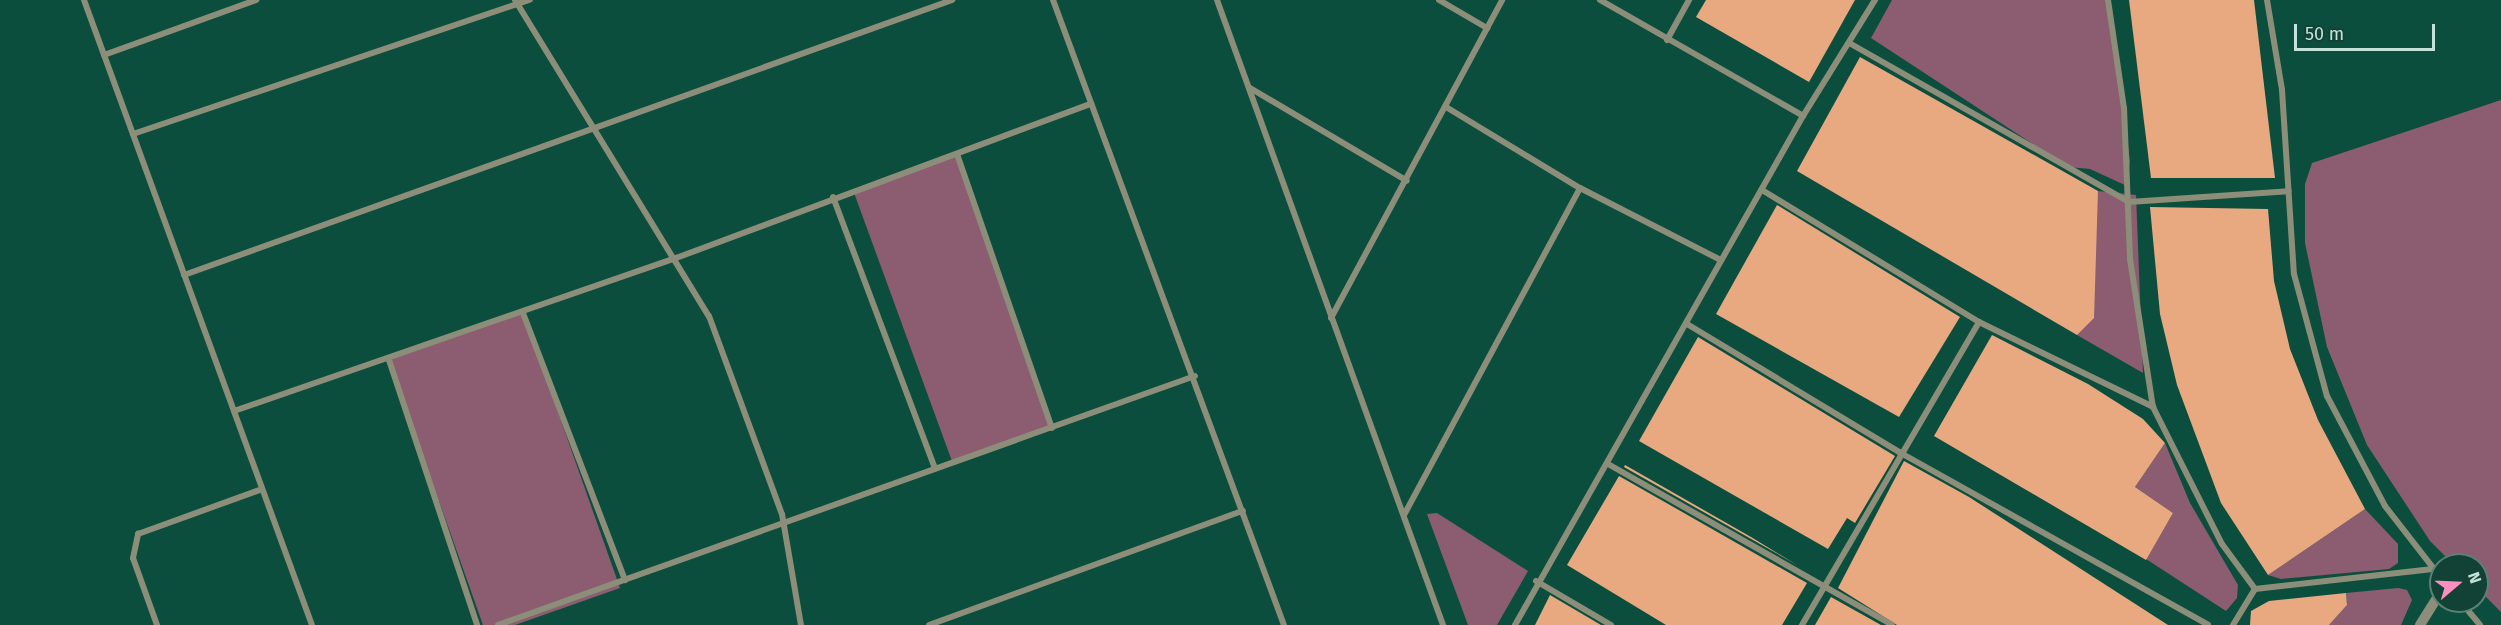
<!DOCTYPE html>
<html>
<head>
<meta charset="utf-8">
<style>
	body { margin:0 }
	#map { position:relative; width:2501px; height:625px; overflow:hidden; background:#0c4e3e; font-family:"Fira Sans",sans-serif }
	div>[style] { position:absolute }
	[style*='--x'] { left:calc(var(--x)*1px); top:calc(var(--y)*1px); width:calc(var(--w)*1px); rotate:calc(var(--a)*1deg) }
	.green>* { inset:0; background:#8c5c70 }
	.building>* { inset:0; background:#e8a981 }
	.minor>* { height:6px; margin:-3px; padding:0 3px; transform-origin:3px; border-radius:3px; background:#8c8e79 }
	.tertiary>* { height:10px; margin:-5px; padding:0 5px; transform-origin:5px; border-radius:5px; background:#8c8e79 }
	span { translate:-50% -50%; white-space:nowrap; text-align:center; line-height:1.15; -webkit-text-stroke:6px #124135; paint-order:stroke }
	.north { position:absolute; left:2429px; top:553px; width:60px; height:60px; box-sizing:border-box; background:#124135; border:2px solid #5a8176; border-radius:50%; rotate:71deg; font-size:16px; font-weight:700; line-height:24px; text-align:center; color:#c5e2d8 }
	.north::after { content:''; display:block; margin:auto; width:21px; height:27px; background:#fd8ec0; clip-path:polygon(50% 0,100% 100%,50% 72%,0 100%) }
	.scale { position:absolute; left:2294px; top:24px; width:141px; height:27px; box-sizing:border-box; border:3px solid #c5e2d8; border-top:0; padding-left:8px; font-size:18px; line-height:21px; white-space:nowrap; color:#c5e2d8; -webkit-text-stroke:4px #124135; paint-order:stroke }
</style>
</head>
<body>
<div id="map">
	<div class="green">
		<div style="clip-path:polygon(1892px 0,2108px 0,2130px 161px,2127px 186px,2090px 169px,2068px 167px,1871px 38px)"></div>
		<div style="clip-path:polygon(2501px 100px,2501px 612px,2477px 588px,2477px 565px,2454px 565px,2430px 541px,2367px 445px,2327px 347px,2305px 243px,2305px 184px,2312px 163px)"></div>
		<div style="clip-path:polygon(957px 154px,1052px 428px,953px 464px,853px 190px)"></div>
		<div style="clip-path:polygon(2098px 191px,2136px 195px,2143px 373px,2077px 335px)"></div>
		<div style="clip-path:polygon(523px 313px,620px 588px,515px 625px,483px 625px,389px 360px)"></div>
		<div style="clip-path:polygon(2165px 443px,2190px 503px,2238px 585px,2237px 598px,2226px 611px,2146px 559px,2173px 513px,2135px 487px)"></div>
		<div style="clip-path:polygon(2365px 509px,2398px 544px,2398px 563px,2389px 569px,2281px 579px,2268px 575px)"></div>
		<div style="clip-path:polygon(1437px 513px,1528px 571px,1497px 625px,1468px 625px,1427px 514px)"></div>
		<div style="clip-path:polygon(2398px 588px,2407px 590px,2412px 600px,2401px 625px,2329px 625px,2347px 605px,2346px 593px)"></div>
	</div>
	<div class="building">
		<div style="clip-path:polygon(1706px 0,1855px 0,1809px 82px,1696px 17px)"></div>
		<div style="clip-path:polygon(2129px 0,2254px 0,2275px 178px,2151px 178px)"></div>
		<div style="clip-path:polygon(1860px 57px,2098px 191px,2094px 318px,2077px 335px,1797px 171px)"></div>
		<div style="clip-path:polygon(1777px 205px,1960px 317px,1899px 417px,1716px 314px)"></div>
		<div style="clip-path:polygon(2150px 207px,2268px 209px,2274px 281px,2290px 349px,2318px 420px,2365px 509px,2268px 575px,2221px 503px,2177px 385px,2160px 314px)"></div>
		<div style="clip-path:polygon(1992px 335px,2088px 384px,2143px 419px,2165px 443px,2135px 487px,2173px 513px,2146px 560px,1934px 436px)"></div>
		<div style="clip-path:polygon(1698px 337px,1895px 456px,1855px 523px,1847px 518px,1828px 549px,1639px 441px)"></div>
		<div style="clip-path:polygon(1904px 461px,1969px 497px,2168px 625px,1897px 625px,1838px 588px)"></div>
		<div style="clip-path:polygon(1625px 465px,1751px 537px,1797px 565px,1624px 467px)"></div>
		<div style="clip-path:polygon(1619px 476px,1807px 583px,1782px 625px,1666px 625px,1567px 565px)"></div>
		<div style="clip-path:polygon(2346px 593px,2347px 605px,2329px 625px,2250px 625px,2251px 611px,2269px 601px)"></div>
		<div style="clip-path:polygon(1550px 595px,1601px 625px,1535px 625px)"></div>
		<div style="clip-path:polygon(1831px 597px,1881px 625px,1815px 625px)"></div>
	</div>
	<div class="minor">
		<div style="--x:84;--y:0;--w:665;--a:69.96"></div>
		<div style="--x:515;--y:0;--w:371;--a:58.5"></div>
		<div style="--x:709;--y:316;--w:211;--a:69.8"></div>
		<div style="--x:782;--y:514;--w:113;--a:80.3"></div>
		<div style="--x:1053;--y:0;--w:666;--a:69.72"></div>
		<div style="--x:1217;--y:0;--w:665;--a:70.12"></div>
		<div style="--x:1439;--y:0;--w:56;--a:30.3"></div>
		<div style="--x:1600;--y:0;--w:234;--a:29.7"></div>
		<div style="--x:2108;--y:0;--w:109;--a:81.6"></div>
		<div style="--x:2124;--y:108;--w:151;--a:87.7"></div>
		<div style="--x:2130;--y:259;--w:150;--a:81.2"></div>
		<div style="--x:2153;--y:407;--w:153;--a:63.3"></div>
		<div style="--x:2222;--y:544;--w:56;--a:53.7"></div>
		<div style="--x:2267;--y:0;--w:91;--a:80.5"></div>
		<div style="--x:2282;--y:90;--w:184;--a:86.3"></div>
		<div style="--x:2294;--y:274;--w:126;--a:74.9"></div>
		<div style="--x:2327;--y:396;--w:124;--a:62.2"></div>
		<div style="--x:2385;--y:506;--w:91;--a:52.1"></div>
		<div style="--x:1667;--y:40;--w:46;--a:-61.2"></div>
		<div style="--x:1851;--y:44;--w:320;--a:29.6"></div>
		<div style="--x:2129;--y:202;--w:160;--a:-3.9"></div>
		<div style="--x:104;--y:55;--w:162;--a:-19.9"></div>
		<div style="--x:1250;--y:88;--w:182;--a:30.6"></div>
		<div style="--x:1446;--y:107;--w:157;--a:31.2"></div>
		<div style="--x:1580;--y:188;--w:158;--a:27.1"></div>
		<div style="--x:133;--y:134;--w:419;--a:-18.7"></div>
		<div style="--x:957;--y:154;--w:290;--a:70.9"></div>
		<div style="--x:1762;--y:190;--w:254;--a:31.3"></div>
		<div style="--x:1979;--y:322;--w:194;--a:26"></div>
		<div style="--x:833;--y:197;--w:290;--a:69.4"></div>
		<div style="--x:184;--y:275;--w:816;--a:-19.7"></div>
		<div style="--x:523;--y:313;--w:286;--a:69.1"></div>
		<div style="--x:1331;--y:318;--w:361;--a:-61.7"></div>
		<div style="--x:1687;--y:324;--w:248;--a:31.1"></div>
		<div style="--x:1899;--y:452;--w:354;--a:29.2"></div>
		<div style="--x:389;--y:360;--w:279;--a:71.6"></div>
		<div style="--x:234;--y:411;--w:468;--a:-19.1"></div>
		<div style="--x:676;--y:258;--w:443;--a:-20.4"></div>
		<div style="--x:1608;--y:464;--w:326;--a:29.5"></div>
		<div style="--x:1404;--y:515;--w:371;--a:-61.7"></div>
		<div style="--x:1536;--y:581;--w:87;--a:30.4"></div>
		<div style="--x:2255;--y:589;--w:179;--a:-6.4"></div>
		<div style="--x:2460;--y:601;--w:31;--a:50"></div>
		<div style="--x:157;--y:625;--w:71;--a:-109.7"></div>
		<div style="--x:133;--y:558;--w:25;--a:-78"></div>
		<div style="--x:138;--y:534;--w:132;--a:-19.9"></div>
		<div style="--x:498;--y:625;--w:740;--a:-19.66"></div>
		<div style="--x:929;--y:625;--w:334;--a:-20"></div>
		<div style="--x:1515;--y:625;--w:585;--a:-60.5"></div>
		<div style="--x:1803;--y:116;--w:137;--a:-58.2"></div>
		<div style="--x:1802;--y:625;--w:351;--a:-59.7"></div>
		<div style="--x:2233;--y:625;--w:42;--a:-58.6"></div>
	</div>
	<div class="tertiary">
		<div style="--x:2420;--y:625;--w:40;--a:-58"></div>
	</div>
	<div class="north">N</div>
	<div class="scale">50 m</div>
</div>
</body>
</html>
